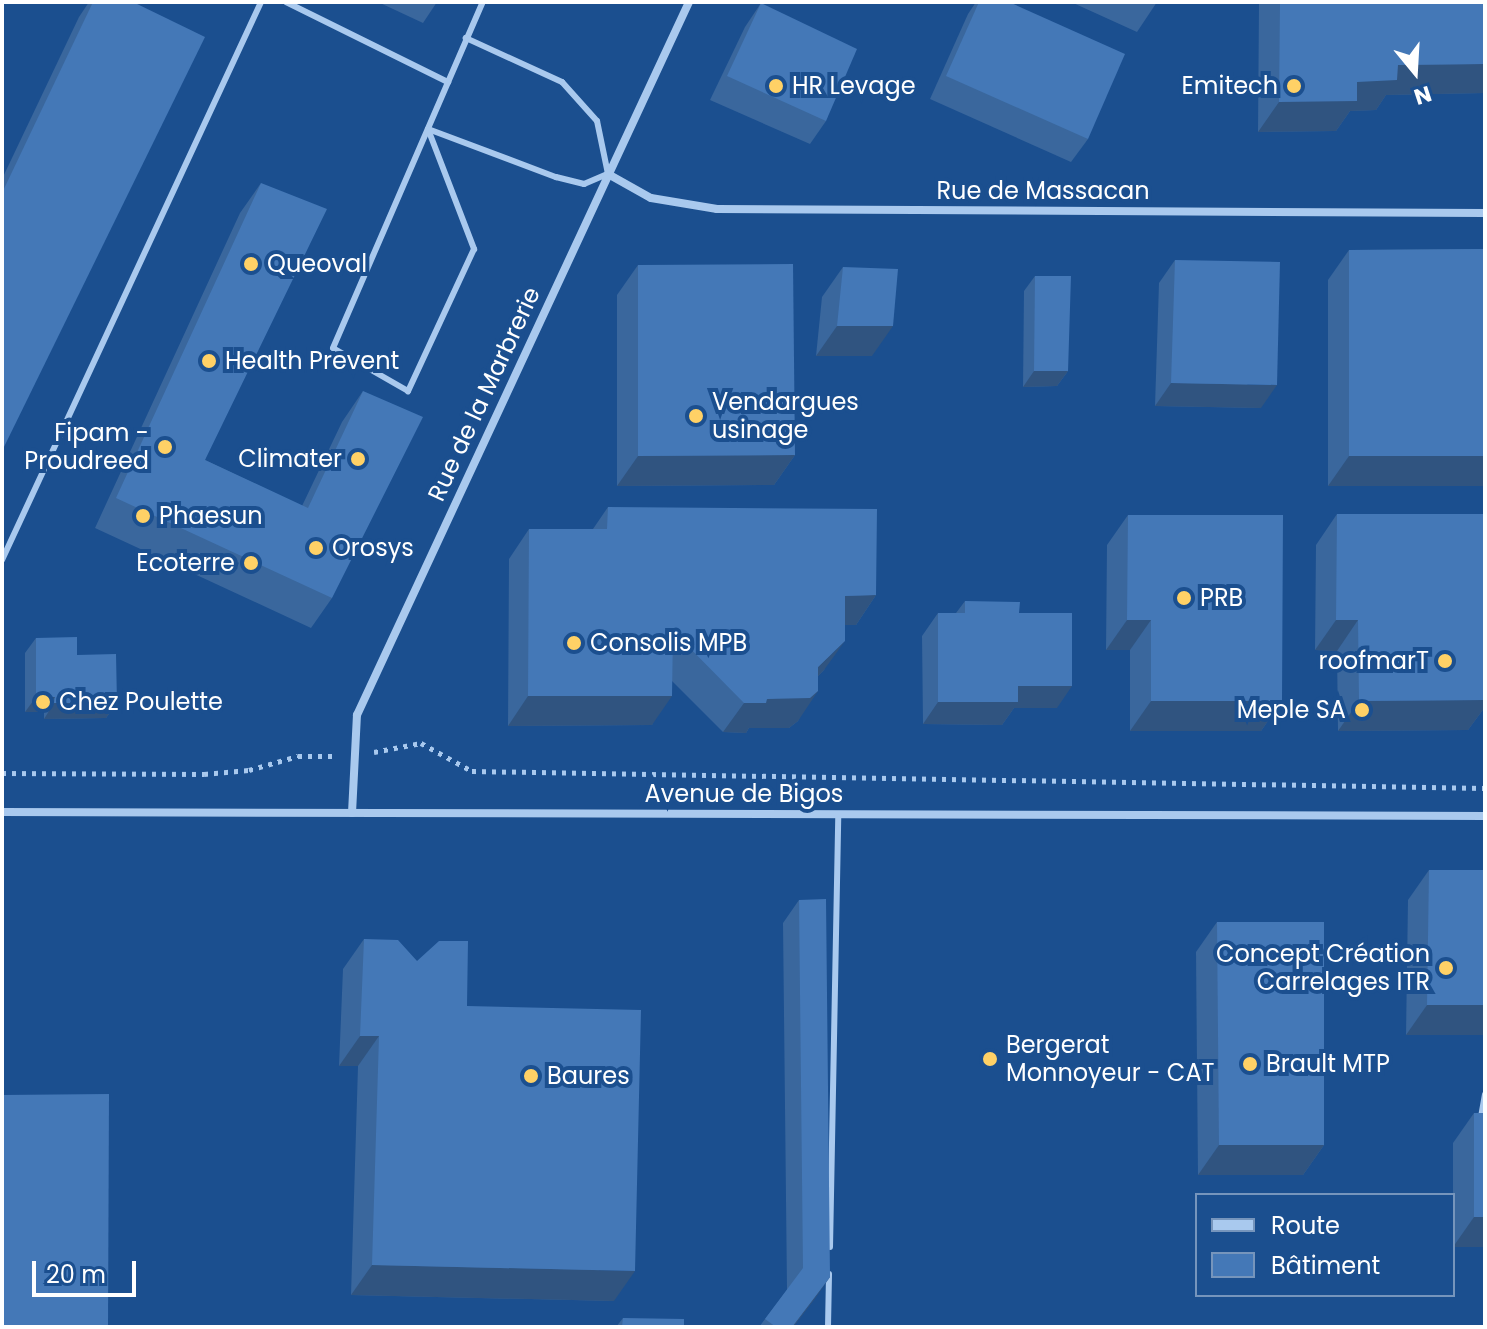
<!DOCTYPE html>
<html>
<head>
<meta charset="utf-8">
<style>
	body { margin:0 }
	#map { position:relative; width:1487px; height:1329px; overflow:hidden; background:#1b4f8f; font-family:Poppins,sans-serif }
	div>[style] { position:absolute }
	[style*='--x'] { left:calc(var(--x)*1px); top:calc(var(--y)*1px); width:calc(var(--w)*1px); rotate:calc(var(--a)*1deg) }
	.path>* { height:5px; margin-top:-2.5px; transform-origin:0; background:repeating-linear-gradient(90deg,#a9c9ee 0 4px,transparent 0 10px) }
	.service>* { height:6px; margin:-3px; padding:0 3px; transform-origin:3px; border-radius:3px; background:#a9c9ee }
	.minor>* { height:8px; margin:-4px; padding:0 4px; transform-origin:4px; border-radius:4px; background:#a9c9ee }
	.wall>* { inset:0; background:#3a679d }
	.shaded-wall>* { inset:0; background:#305480 }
	.building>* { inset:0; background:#4478b7 }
	.dots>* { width:22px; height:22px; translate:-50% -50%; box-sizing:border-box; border:4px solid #1b4f8f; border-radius:50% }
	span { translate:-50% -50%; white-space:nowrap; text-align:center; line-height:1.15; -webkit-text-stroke:8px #1b4f8f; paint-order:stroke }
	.poi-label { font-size:24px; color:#fff }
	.left { translate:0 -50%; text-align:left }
	.right { translate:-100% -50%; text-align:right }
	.street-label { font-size:24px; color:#fff }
	.frame { position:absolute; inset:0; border:4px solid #fff; pointer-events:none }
	.legend { position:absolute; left:1195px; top:1193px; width:260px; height:104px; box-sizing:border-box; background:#1b4f8f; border:2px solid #7695bc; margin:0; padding:10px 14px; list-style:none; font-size:24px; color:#fff }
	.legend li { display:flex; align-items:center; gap:16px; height:40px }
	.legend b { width:40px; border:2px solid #7695bc }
	.north { position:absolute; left:1375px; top:32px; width:80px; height:80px; -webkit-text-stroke:6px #1b4f8f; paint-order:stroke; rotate:162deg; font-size:22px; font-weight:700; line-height:32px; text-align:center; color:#fff }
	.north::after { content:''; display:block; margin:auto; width:28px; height:36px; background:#fff; clip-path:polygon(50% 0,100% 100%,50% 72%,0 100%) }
	.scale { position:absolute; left:32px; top:1261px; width:104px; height:36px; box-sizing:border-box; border:4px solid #fff; border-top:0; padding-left:10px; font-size:24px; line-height:28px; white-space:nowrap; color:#fff; -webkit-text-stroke:6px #1b4f8f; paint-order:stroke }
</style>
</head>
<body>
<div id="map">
	<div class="path">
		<div style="--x:374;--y:752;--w:48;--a:-10.8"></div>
		<div style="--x:421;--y:743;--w:58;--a:28.8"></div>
		<div style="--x:472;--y:771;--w:1013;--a:0.96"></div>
		<div style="--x:2;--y:773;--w:202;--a:0.3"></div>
		<div style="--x:204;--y:774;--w:45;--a:-5.1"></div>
		<div style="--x:249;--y:770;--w:51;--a:-15.9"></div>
		<div style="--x:298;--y:756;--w:39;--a:0"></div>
	</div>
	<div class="service">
		<div style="--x:286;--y:2;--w:181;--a:26.3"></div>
		<div style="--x:428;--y:129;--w:129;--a:69"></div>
		<div style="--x:474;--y:249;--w:157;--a:114.9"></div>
		<div style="--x:408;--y:391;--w:86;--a:-150.2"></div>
		<div style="--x:333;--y:348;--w:377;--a:-66.6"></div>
		<div style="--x:428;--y:129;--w:137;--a:20.6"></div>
		<div style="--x:556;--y:177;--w:29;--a:14"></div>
		<div style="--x:584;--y:184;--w:26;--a:-23"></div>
		<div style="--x:608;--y:174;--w:54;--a:-101.7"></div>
		<div style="--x:597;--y:121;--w:52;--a:-131.9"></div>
		<div style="--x:562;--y:82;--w:106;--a:-155.4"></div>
		<div style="--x:2;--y:560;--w:615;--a:-65.1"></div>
		<div style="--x:1481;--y:1117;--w:23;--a:-80"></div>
		<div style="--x:830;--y:1247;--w:433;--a:-88.9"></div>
		<div style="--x:828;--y:1327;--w:53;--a:-88.9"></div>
	</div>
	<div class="minor">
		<div style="--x:608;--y:174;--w:49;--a:29.2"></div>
		<div style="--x:651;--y:198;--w:67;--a:9.5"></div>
		<div style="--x:717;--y:209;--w:768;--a:0.3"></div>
		<div style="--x:2;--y:812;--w:1483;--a:0.15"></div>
		<div style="--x:352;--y:813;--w:98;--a:-87.1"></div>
		<div style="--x:357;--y:715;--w:787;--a:-65.03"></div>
	</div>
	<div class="wall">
		<div style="clip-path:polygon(89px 2px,133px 2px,2px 451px,2px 179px,79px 17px)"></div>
		<div style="clip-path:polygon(378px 2px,437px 2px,423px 23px)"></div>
		<div style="clip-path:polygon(976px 2px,1009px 2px,1088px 139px,1071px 162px,930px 99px,968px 14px)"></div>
		<div style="clip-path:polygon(1071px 2px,1157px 2px,1137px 32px)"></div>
		<div style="clip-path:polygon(1259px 2px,1485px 2px,1485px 93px,1386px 95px,1376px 110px,1350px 111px,1336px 131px,1258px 132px)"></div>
		<div style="clip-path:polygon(761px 3px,826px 121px,810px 144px,710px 100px,745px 27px)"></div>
		<div style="clip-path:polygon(261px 183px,205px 460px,302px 506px,342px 422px,363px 391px,332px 598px,311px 628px,95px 528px,240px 213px)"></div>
		<div style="clip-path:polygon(1485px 249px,1485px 486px,1328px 486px,1328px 280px,1349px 250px)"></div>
		<div style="clip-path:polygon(1175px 260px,1261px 408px,1155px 406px,1159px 283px)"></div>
		<div style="clip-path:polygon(638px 265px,795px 455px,774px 485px,617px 486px,617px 295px)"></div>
		<div style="clip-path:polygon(843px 267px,872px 356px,816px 356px,822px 297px)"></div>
		<div style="clip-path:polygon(1035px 276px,1068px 371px,1057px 386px,1023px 387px,1024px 291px)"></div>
		<div style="clip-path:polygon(608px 507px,876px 595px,856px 625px,845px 625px,824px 670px,818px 676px,798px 721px,789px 728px,749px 728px,746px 733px,723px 732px,672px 681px,652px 725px,508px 726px,509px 559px,529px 529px,593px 529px)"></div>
		<div style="clip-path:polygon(1337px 514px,1485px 514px,1485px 707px,1468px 730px,1338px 731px,1337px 651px,1315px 650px,1316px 545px)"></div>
		<div style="clip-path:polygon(1128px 515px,1282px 701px,1261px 731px,1130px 731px,1130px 650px,1106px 650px,1107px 545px)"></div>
		<div style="clip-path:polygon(965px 601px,1019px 613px,1057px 708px,1014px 708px,1002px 725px,923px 724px,922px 636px,938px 613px,956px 613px)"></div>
		<div style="clip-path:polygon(36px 638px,77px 655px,117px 703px,106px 718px,44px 719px,44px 712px,25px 712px,25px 653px)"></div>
		<div style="clip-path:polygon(1429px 870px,1485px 1035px,1406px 1035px,1408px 900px)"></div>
		<div style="clip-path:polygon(799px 900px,830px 1277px,793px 1327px,759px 1327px,787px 1290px,783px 923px)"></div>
		<div style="clip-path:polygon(1217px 922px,1324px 1145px,1303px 1175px,1198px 1175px,1196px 952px)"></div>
		<div style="clip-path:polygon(364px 939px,417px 961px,467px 1006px,614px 1301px,351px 1295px,358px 1066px,339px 1066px,343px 969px)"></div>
		<div style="clip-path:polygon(1474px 1113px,1485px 1113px,1485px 1247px,1453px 1247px,1453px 1143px)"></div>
		<div style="clip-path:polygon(623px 1318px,684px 1327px,616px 1327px)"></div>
	</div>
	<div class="shaded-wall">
		<div style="clip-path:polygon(1485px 64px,1485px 93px,1386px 95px,1376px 110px,1350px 111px,1336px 131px,1258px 132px,1279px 102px,1357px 82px,1398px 65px)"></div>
		<div style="clip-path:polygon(837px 326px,893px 326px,872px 356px,816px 356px)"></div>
		<div style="clip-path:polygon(1034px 371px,1068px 371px,1057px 386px,1023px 387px)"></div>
		<div style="clip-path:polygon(1171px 383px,1277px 385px,1261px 408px,1155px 406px)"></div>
		<div style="clip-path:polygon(795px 455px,774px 485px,617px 486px,638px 456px)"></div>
		<div style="clip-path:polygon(1349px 456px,1485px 456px,1485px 486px,1328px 486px)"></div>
		<div style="clip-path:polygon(876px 595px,856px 625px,824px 625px,845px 596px)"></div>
		<div style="clip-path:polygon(1127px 620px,1151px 620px,1130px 650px,1106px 650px)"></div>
		<div style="clip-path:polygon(1336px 620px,1358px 620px,1337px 651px,1315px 650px)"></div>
		<div style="clip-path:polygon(845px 641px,824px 670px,798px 697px,818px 667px)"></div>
		<div style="clip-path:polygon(1018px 686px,1072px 686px,1057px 708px,1014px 708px,1002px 725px,923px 724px,938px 702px)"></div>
		<div style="clip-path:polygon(818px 691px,798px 721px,789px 728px,749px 728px,746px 733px,723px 732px,744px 703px)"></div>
		<div style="clip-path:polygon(528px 696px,672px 696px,652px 725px,508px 726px)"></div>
		<div style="clip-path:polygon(36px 697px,55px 697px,44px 712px,25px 712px)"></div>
		<div style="clip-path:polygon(1485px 700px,1485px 707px,1468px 730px,1338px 731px,1359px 701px)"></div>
		<div style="clip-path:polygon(1151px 701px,1282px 701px,1261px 731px,1130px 731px)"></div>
		<div style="clip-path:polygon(54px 703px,117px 703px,106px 718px,44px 719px)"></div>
		<div style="clip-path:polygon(1427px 1005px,1485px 1005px,1485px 1035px,1406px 1035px)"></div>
		<div style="clip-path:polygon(360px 1036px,379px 1036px,358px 1066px,339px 1066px)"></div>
		<div style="clip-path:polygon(1219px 1145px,1324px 1145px,1303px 1175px,1198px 1175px)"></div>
		<div style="clip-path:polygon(1474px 1217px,1485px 1217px,1485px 1247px,1453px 1247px)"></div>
		<div style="clip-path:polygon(372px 1265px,635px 1271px,614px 1301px,351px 1295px)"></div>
		<div style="clip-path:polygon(830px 1277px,814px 1300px,793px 1327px,792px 1327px)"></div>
	</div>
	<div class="building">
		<div style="clip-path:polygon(93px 2px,133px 2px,205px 37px,2px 451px,2px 193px)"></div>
		<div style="clip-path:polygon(979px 2px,1009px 2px,1125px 54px,1088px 139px,946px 76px)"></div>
		<div style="clip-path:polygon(1280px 2px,1485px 2px,1485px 64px,1398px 65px,1397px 80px,1357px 82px,1357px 101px,1279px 102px)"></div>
		<div style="clip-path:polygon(761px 3px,857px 49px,826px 121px,727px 76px)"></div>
		<div style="clip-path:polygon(261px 183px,327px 209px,205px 460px,308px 508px,363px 391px,423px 417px,332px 598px,116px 498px)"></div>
		<div style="clip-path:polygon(1485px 249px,1485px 456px,1349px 456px,1349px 250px)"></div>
		<div style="clip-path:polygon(1175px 260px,1280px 262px,1277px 385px,1171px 383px)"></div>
		<div style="clip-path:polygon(793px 264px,795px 455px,638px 456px,638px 265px)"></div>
		<div style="clip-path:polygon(843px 267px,898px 269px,893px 326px,837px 326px)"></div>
		<div style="clip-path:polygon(1035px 276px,1071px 276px,1068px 371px,1034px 371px)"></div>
		<div style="clip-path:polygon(608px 507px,877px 509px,876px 595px,845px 596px,845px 641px,818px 667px,818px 691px,810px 698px,767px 699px,766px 703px,744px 703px,673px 631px,672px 696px,528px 696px,529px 529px,607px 529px)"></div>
		<div style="clip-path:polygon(1337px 514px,1485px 514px,1485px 700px,1359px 701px,1358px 620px,1336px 620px)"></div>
		<div style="clip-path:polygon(1128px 515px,1283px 515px,1282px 701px,1151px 701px,1151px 620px,1127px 620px)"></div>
		<div style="clip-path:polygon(965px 601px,1020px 602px,1019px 613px,1072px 613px,1072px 686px,1018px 686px,1018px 702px,938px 702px,938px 613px,965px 613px)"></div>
		<div style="clip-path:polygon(77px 637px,77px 655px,116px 654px,117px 703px,54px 703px,55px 697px,36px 697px,36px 638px)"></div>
		<div style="clip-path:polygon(1429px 870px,1485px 870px,1485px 1005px,1427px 1005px)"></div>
		<div style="clip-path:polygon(826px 899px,830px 1277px,792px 1327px,776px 1327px,765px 1319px,803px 1268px,799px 900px)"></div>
		<div style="clip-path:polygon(1217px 922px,1324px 922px,1324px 1145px,1219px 1145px)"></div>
		<div style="clip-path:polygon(364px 939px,398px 940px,417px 961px,439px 941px,468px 941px,467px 1006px,641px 1010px,635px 1271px,372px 1265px,379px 1036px,360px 1036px)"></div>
		<div style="clip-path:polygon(109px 1094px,108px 1327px,2px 1327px,2px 1095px)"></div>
		<div style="clip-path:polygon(1474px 1113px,1485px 1113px,1485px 1217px,1474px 1217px)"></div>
		<div style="clip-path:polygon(623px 1318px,684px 1319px,684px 1327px,622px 1327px)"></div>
	</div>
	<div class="dots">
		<div style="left:776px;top:86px;background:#ffd166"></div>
		<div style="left:1294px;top:86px;background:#ffd166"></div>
		<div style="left:251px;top:264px;background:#ffd166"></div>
		<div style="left:209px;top:361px;background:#ffd166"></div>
		<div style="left:696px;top:416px;background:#ffd166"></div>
		<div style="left:165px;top:447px;background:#ffd166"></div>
		<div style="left:358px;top:459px;background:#ffd166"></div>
		<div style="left:143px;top:516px;background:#ffd166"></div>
		<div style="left:316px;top:548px;background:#ffd166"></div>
		<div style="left:251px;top:563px;background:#ffd166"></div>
		<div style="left:1184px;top:598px;background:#ffd166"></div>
		<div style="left:574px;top:643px;background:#ffd166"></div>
		<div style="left:1445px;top:661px;background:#ffd166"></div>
		<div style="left:43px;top:702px;background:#ffd166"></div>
		<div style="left:1362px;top:710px;background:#ffd166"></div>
		<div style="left:1446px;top:968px;background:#ffd166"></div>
		<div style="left:990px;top:1059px;background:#ffd166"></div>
		<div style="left:1250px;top:1064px;background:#ffd166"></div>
		<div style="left:531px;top:1076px;background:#ffd166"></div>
	</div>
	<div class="poi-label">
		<span class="left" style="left:792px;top:86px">HR Levage</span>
		<span class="right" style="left:1278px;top:86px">Emitech</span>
		<span class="left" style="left:267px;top:264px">Queoval</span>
		<span class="left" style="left:225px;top:361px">Health Prevent</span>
		<span class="left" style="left:712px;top:416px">Vendargues<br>usinage</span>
		<span class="right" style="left:149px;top:447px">Fipam -<br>Proudreed</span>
		<span class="right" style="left:342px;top:459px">Climater</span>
		<span class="left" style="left:159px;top:516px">Phaesun</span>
		<span class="left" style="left:332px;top:548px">Orosys</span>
		<span class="right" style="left:235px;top:563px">Ecoterre</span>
		<span class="left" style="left:1200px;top:598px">PRB</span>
		<span class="left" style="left:590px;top:643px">Consolis MPB</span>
		<span class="right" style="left:1429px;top:661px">roofmarT</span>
		<span class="left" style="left:59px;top:702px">Chez Poulette</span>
		<span class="right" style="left:1346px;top:710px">Meple SA</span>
		<span class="right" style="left:1430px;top:968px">Concept Création<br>Carrelages ITR</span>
		<span class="left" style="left:1006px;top:1059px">Bergerat<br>Monnoyeur - CAT</span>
		<span class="left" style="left:1266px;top:1064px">Brault MTP</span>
		<span class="left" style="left:547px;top:1076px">Baures</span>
	</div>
	<div class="street-label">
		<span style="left:1043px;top:191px">Rue de Massacan</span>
		<span style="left:484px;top:394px;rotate:-65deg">Rue de la Marbrerie</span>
		<span style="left:744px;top:794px">Avenue de Bigos</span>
	</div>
	<div class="frame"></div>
	<ul class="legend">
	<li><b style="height:10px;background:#a9c9ee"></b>Route</li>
	<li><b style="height:22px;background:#4478b7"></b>Bâtiment</li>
	</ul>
	<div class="north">N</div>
	<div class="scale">20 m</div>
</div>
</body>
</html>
